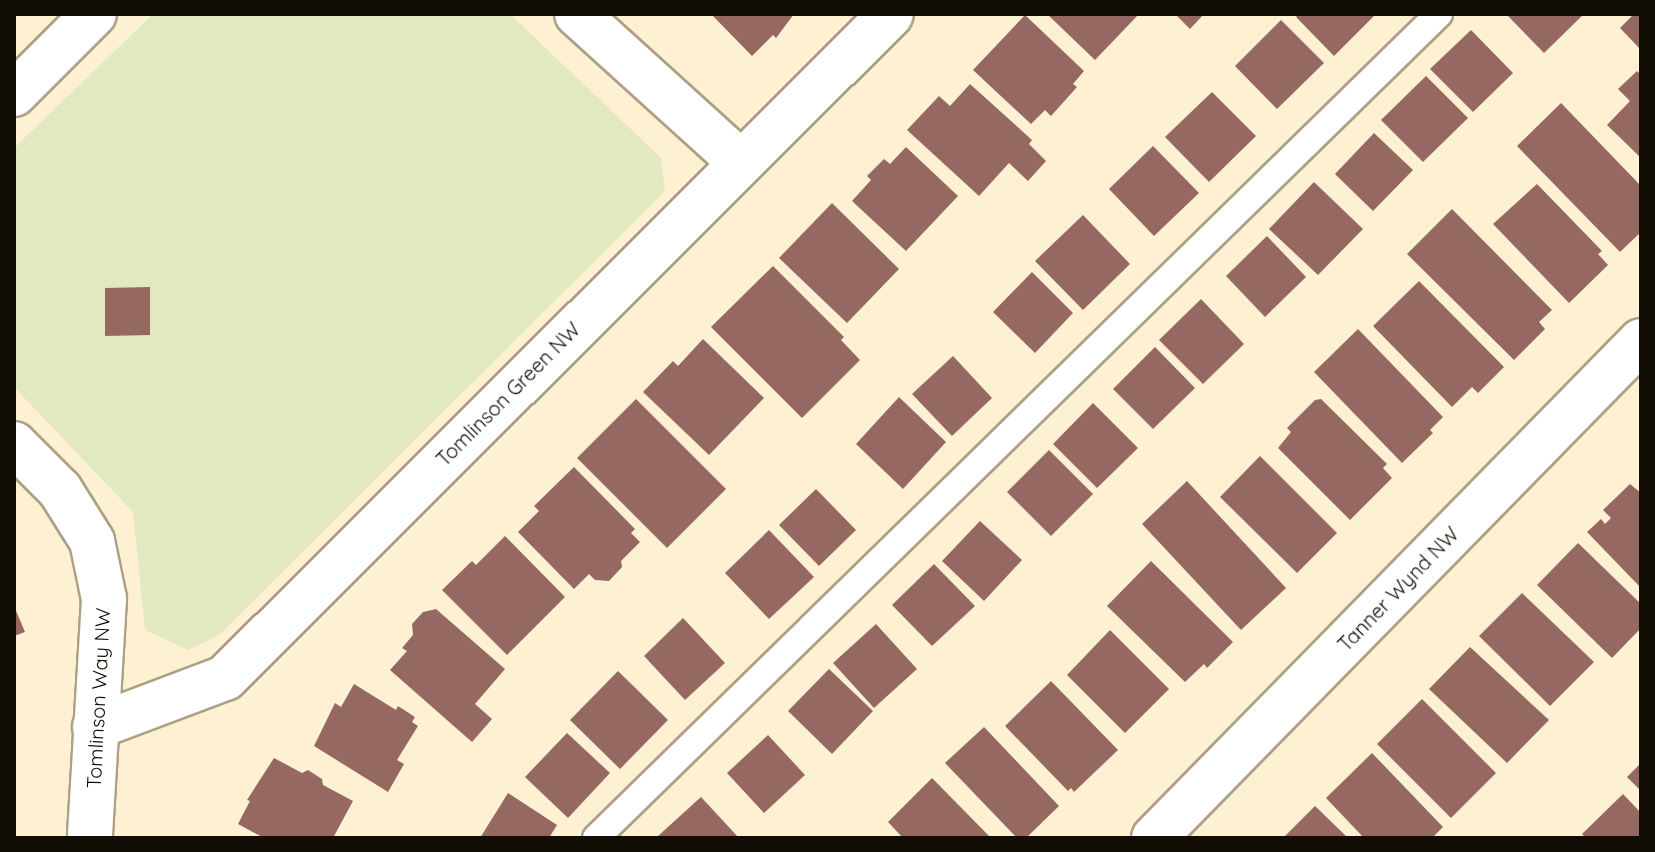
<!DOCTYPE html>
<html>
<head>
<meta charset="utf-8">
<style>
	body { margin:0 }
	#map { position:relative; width:1655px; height:852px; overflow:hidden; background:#fef0d3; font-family:Quicksand,sans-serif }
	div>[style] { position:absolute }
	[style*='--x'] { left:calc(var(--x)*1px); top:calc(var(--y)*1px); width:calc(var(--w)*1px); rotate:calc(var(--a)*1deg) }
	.green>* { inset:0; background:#e2e9c0 }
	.building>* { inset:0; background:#956962 }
	.roads { filter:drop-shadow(2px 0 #ada085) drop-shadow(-2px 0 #ada085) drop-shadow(0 2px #ada085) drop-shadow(0 -2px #ada085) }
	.lane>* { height:26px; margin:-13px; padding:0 13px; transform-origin:13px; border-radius:13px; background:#fff }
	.street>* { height:44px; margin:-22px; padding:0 22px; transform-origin:22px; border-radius:22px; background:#fff }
	.secondary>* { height:44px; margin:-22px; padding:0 22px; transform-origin:22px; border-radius:22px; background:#fff }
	span { translate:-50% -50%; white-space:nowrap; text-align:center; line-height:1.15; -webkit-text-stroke:6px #fff; paint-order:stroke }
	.street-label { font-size:20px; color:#130e05 }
	.frame { position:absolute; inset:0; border:16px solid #130e05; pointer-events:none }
</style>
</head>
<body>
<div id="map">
	<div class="green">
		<div style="clip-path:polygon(153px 14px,510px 14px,661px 158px,665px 191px,219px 635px,188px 650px,145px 630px,133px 512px,14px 387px,14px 148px)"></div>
	</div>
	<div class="building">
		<div style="clip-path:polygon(711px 14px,794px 14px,776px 38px,773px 35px,752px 56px)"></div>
		<div style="clip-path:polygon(1047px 14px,1139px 14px,1095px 60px)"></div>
		<div style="clip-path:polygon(1175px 14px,1204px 14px,1190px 29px)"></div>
		<div style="clip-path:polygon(1299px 14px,1373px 14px,1374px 16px,1334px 56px,1296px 17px)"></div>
		<div style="clip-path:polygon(1506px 14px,1584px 14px,1544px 53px)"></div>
		<div style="clip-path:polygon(1634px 14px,1641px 14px,1641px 50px,1620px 28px)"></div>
		<div style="clip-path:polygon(1025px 15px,1084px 71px,1073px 84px,1077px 87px,1051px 116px,1045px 110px,1031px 124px,973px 70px)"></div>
		<div style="clip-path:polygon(1281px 20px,1324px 63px,1277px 109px,1235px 66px)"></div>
		<div style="clip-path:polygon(1471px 30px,1513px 73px,1473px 112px,1430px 69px)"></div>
		<div style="clip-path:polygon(1637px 71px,1641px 75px,1641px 158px,1607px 125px,1630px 101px,1618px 89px)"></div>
		<div style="clip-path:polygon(1426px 76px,1468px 118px,1423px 162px,1381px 120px)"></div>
		<div style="clip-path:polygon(970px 84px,1032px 140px,1029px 144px,1046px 161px,1028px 181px,1009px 163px,979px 196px,907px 130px,939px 96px,950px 106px)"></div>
		<div style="clip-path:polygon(1212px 92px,1256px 136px,1209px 182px,1165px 137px)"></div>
		<div style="clip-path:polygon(1561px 103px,1641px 186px,1641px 232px,1620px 252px,1517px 146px)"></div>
		<div style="clip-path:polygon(1374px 133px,1413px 170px,1373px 211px,1335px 174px)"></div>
		<div style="clip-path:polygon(1153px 146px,1199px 193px,1154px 236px,1109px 189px)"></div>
		<div style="clip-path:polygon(906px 147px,958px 196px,906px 251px,852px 201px,871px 180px,867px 176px,884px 159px,890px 164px)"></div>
		<div style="clip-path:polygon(1314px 182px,1363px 229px,1318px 275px,1269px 229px)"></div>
		<div style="clip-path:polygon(1537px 184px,1602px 251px,1598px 254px,1608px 265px,1569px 303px,1493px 224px)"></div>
		<div style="clip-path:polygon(832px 203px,899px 269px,847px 323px,779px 258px)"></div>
		<div style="clip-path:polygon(1452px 209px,1552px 310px,1539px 322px,1545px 329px,1514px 360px,1407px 254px)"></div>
		<div style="clip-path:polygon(1083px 215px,1130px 264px,1083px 310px,1035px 261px)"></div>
		<div style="clip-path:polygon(1267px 236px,1306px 277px,1265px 317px,1226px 276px)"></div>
		<div style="clip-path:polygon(773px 266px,844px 337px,841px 340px,860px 360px,802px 418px,711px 327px)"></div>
		<div style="clip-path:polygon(1032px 272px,1073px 313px,1035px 353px,993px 312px)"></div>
		<div style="clip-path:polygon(1419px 281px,1504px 367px,1478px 393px,1472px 387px,1452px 407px,1373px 326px)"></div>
		<div style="clip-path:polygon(150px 287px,150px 335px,105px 336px,105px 288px)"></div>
		<div style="clip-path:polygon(1201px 299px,1244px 344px,1203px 384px,1159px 340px)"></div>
		<div style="clip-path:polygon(1358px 329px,1443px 417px,1430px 430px,1433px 433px,1402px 463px,1314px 372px)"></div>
		<div style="clip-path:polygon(703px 339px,764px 398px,709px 455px,643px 392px,673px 361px,678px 366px)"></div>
		<div style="clip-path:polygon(1155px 347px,1195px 388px,1153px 429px,1113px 389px)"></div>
		<div style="clip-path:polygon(953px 356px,992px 398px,952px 436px,912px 394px)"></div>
		<div style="clip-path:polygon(899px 397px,946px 442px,903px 489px,856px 444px)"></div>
		<div style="clip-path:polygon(636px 399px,726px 489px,667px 548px,577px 458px)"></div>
		<div style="clip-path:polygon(1321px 399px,1387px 464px,1383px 468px,1392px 478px,1350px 520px,1278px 448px,1291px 432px,1287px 428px,1315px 400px)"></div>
		<div style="clip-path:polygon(1093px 403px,1138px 448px,1097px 488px,1053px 444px)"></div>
		<div style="clip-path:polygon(1049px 450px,1093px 494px,1051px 536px,1007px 492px)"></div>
		<div style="clip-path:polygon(1260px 456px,1337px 533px,1297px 573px,1220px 497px)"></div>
		<div style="clip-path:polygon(574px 467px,635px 529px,631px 533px,640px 542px,621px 561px,622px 567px,609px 581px,595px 580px,589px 574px,574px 589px,518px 532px,539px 511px,534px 506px)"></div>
		<div style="clip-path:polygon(1187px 481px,1286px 588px,1241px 630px,1142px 524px)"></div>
		<div style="clip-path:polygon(1630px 484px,1641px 493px,1641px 588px,1587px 532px,1601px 519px,1605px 524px,1611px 518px,1603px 510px)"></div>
		<div style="clip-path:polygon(816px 489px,856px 530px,819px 566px,779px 525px)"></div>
		<div style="clip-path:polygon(980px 521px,1022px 560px,984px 601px,942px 561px)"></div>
		<div style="clip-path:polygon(769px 530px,814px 577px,769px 619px,725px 573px)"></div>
		<div style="clip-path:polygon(505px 536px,565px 597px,507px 655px,442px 590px,472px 561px,476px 565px)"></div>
		<div style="clip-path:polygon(1578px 543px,1641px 604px,1641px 628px,1612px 658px,1537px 585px)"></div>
		<div style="clip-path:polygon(1151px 561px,1233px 642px,1207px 668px,1204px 664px,1185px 682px,1107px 606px)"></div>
		<div style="clip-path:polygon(934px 564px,975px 606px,932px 646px,892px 605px)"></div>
		<div style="clip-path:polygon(1522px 593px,1594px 662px,1550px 706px,1479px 636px)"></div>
		<div style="clip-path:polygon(14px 606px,25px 632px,14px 636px)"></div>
		<div style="clip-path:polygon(436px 609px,505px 669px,475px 704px,492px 719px,472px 742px,390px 670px,407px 651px,402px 648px,413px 635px,412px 624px,423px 612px)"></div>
		<div style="clip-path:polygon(683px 618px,725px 663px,685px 700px,644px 656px)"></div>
		<div style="clip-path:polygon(876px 624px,917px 669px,874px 708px,833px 663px)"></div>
		<div style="clip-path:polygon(1110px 630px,1169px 689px,1125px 733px,1067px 675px)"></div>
		<div style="clip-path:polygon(1470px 647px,1549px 720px,1507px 763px,1429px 689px)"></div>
		<div style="clip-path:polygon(829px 669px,873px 711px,832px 754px,788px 711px)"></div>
		<div style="clip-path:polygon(618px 671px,668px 720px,620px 769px,570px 720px)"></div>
		<div style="clip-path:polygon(1051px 681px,1118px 750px,1074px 792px,1071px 788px,1068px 791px,1005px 726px)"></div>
		<div style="clip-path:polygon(354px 684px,396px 710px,398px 706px,415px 717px,412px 722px,418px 726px,397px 760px,404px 764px,388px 792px,314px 746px,335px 703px,341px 707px)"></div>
		<div style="clip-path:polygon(1422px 699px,1496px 773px,1451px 818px,1377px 744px)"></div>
		<div style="clip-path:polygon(984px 727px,1059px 806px,1026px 838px,1017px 838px,945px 763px)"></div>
		<div style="clip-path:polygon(567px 733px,610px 773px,568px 818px,525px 777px)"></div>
		<div style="clip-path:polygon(768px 735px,805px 775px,764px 813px,727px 773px)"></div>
		<div style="clip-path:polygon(1372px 753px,1443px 827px,1432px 838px,1364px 838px,1326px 798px)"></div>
		<div style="clip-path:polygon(274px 758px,302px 773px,308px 770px,322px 779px,323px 785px,353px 801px,333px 838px,264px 838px,238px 824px,250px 801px,247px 800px)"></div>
		<div style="clip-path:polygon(1641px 763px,1641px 791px,1627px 777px)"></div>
		<div style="clip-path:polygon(932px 778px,991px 838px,903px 838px,888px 822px)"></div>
		<div style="clip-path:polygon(508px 793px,557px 825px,549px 838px,480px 838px)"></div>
		<div style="clip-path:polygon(1623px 794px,1641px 813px,1641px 838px,1586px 838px,1582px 834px)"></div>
		<div style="clip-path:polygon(701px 797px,739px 838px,660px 838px,658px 836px)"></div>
		<div style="clip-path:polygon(1315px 806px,1348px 838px,1283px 838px)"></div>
	</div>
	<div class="roads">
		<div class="lane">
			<div style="--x:596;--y:838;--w:1179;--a:-44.35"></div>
		</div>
		<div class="street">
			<div style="--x:577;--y:14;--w:220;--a:42.2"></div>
			<div style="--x:14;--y:94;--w:113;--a:-45"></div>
			<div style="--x:95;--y:727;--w:139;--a:-20.7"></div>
			<div style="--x:225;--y:678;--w:940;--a:-44.91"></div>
			<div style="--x:1154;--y:838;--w:696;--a:-45.58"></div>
		</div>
		<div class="secondary">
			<div style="--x:14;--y:444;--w:65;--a:45"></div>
			<div style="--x:60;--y:490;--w:60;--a:57.9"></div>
			<div style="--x:92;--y:541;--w:59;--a:78.3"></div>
			<div style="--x:104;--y:599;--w:239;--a:93.4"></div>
		</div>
	</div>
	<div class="street-label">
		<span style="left:508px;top:394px;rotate:-45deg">Tomlinson Green NW</span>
		<span style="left:1398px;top:589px;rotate:-46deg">Tanner Wynd NW</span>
		<span style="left:98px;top:698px;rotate:-87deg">Tomlinson Way NW</span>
	</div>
	<div class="frame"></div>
</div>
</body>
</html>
